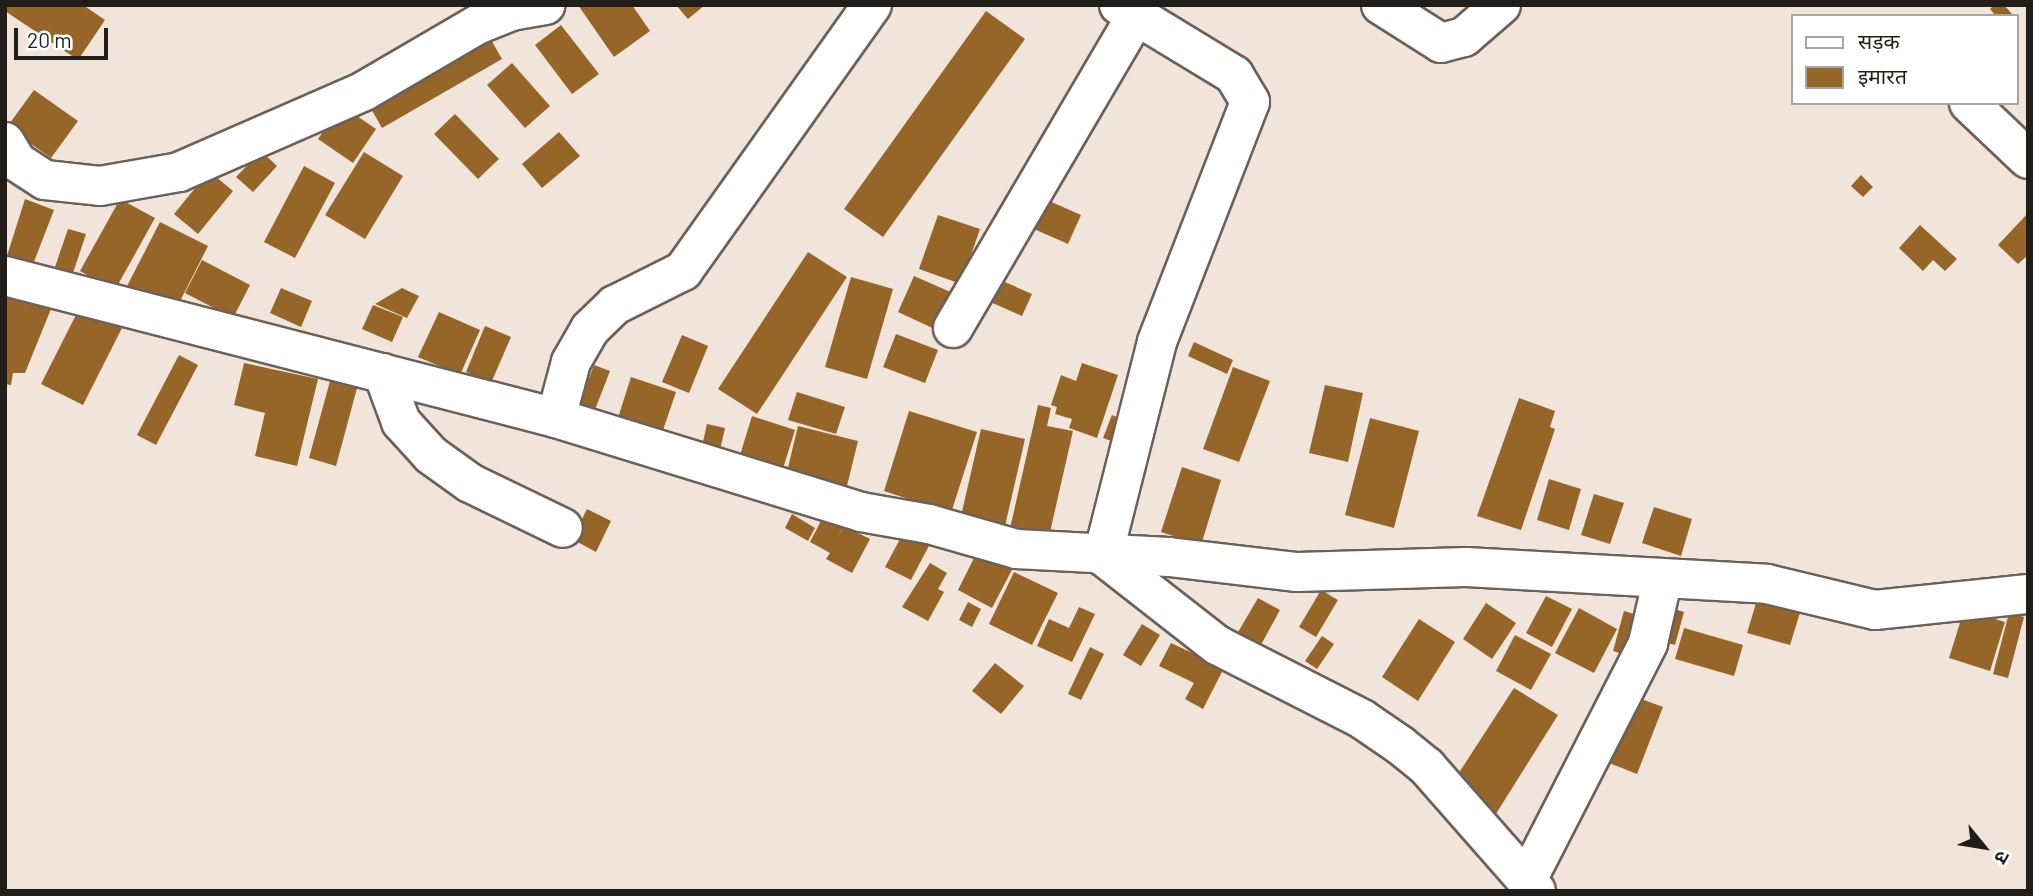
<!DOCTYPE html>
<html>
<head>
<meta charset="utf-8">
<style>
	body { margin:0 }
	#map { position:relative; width:2033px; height:896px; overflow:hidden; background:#f1e4da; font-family:Barlow,"Noto Sans Devanagari",sans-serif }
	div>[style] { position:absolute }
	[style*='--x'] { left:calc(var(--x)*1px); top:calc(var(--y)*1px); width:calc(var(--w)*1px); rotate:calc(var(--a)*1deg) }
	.building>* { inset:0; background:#966628 }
	.roads { filter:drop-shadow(2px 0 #6b6158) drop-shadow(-2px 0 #6b6158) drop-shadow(0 2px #6b6158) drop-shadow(0 -2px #6b6158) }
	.minor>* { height:38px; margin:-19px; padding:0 19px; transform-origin:19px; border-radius:19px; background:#fff }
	span { translate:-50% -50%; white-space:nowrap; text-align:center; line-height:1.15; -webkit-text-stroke:6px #fff; paint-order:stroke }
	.frame { position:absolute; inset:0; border:7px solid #211d19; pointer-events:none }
	.legend { position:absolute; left:1791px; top:14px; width:228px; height:91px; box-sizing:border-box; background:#fff; border:2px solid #a6a5a3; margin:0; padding:9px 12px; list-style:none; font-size:21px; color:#211d19 }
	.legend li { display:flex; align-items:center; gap:14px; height:35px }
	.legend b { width:35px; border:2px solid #a6a5a3 }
	.north { position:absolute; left:1949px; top:812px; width:70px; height:70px; -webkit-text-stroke:5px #fff; paint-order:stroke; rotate:120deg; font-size:19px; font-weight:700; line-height:28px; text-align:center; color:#211d19 }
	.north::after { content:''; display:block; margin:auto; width:24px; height:32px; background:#211d19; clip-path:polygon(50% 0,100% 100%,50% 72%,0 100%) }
	.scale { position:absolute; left:14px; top:28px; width:94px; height:32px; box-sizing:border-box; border:4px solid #211d19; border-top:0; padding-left:9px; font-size:21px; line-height:24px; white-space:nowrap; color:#211d19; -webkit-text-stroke:5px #fff; paint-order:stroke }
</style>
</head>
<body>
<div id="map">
	<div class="building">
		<div style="clip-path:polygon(8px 5px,83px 5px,105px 20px,78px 60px,5px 11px)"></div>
		<div style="clip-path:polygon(578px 5px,632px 5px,650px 31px,614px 57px)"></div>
		<div style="clip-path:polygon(676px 5px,705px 5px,688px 19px)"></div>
		<div style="clip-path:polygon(1994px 5px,2004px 5px,2012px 14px,1996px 16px,1990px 9px)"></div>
		<div style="clip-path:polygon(986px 11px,1025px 39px,883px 237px,844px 209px)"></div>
		<div style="clip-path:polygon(561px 25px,599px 74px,572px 94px,535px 45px)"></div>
		<div style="clip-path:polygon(486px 31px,502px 59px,382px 128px,366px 100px)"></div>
		<div style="clip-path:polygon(512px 63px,550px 106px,525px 128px,487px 85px)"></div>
		<div style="clip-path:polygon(34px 90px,78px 121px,51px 158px,7px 127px)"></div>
		<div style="clip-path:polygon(341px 105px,376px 129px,353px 163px,318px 139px)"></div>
		<div style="clip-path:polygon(455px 114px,499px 159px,478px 179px,434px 134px)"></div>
		<div style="clip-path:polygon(559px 132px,580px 156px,542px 188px,522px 164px)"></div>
		<div style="clip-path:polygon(261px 151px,277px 166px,253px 192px,236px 177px)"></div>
		<div style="clip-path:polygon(364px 152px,403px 176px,365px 239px,325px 215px)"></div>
		<div style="clip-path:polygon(304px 166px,335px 183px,295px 258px,264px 242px)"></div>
		<div style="clip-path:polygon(209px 171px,233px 191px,198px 234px,174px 214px)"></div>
		<div style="clip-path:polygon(1861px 175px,1873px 187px,1863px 197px,1851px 186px)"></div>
		<div style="clip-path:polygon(25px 199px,54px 210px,30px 272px,5px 262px)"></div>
		<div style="clip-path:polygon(120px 199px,155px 218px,115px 290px,80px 271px)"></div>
		<div style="clip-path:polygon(1047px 200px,1081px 215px,1068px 244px,1034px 229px)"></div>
		<div style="clip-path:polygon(2028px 213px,2028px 255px,2018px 264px,1998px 245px)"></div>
		<div style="clip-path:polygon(938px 215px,980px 229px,961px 284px,919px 269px)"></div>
		<div style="clip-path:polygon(160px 222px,208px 246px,175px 311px,127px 286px)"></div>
		<div style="clip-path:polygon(1920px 225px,1957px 259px,1945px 271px,1933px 260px,1923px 271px,1899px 248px)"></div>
		<div style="clip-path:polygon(68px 229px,86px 234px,73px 273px,55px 267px)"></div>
		<div style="clip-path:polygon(808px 252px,847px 277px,757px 414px,718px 389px)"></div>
		<div style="clip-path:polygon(202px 260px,250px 285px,233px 318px,185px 293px)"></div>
		<div style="clip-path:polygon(989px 275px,1032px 294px,1022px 316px,979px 297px)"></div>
		<div style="clip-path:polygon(914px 276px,955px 294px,939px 331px,898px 312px)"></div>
		<div style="clip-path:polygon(851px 277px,893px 289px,867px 379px,825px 367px)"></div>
		<div style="clip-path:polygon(281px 288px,312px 301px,301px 327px,270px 313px)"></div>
		<div style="clip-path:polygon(402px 288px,419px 296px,407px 318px,375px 304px)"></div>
		<div style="clip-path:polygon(5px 297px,53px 304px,25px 373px,13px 373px,11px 385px,5px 384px)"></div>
		<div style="clip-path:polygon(81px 305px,123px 326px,83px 405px,41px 384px)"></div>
		<div style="clip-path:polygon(373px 305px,403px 317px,392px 342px,362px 329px)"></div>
		<div style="clip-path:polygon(439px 312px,480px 330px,460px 375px,418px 357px)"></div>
		<div style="clip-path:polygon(485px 326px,511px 337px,491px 383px,466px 372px)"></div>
		<div style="clip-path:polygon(896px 334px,938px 350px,925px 383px,883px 367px)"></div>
		<div style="clip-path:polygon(682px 335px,708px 346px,689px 393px,662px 382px)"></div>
		<div style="clip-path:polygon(1194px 342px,1233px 360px,1227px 374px,1188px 356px)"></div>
		<div style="clip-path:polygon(179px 355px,198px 365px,156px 445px,137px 435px)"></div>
		<div style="clip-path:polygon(244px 363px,318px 379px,297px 466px,255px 456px,265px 413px,234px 405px)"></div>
		<div style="clip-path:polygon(1082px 363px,1118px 375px,1097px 438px,1069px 428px,1072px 419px,1055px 414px,1057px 407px,1051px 405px,1061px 375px,1076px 381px)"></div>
		<div style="clip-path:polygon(594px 365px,610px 371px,591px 420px,575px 414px)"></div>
		<div style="clip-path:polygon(1233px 367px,1270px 381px,1239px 462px,1203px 449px)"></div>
		<div style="clip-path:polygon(631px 377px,676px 392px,661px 436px,617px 421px)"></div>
		<div style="clip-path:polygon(330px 381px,357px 388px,336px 466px,309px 458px)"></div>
		<div style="clip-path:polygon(1325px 385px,1363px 393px,1348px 462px,1309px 453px)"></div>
		<div style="clip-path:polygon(797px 392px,845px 407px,836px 434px,788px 420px)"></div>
		<div style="clip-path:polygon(1519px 398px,1555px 411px,1550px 427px,1555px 429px,1521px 530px,1477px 516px)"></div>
		<div style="clip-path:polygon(1038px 405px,1051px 408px,1047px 426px,1073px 431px,1048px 541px,1009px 533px)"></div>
		<div style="clip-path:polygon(909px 411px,977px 432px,951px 513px,884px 491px)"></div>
		<div style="clip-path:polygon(1112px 415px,1126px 421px,1117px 443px,1103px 438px)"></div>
		<div style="clip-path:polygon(752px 416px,795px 430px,780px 478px,737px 465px)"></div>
		<div style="clip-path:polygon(1370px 418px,1419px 431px,1394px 528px,1345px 515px)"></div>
		<div style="clip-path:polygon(707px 424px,725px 428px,718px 459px,700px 455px)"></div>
		<div style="clip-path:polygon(798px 426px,858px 441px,845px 494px,785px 480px)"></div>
		<div style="clip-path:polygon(981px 429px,1025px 439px,1005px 526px,961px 516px)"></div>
		<div style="clip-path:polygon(1182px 467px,1221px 480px,1201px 545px,1161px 532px)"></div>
		<div style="clip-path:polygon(1549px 479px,1581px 489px,1569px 530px,1537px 520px)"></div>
		<div style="clip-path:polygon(1594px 494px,1624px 503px,1610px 544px,1581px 535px)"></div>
		<div style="clip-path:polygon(1654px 507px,1692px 519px,1681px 556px,1642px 543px)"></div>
		<div style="clip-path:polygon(587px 509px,611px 521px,596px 552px,572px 539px)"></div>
		<div style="clip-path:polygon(792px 514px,815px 528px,808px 541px,785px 528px)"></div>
		<div style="clip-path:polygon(823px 517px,843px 527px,837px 539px,844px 526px,870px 539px,852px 573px,826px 559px,830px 553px,810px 542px)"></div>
		<div style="clip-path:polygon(907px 526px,932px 540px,911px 580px,885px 567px)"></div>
		<div style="clip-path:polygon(979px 548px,1014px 566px,992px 608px,958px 590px)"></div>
		<div style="clip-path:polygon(930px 563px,947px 573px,938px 589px,944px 592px,928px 621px,902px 607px)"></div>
		<div style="clip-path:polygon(1014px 572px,1058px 593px,1032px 645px,989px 624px)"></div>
		<div style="clip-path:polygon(1321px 590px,1338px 600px,1316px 637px,1299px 627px)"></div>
		<div style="clip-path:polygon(1760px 590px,1803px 603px,1790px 645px,1747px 633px)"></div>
		<div style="clip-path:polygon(1546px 596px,1572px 609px,1552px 647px,1526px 633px)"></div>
		<div style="clip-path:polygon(1258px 598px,1280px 610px,1257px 652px,1234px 639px)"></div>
		<div style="clip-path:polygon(968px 602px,981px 609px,972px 627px,959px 620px)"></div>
		<div style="clip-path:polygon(1486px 603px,1516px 623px,1492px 659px,1463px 639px)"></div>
		<div style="clip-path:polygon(1079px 607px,1095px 614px,1072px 662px,1037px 646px,1049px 619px,1069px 628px)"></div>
		<div style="clip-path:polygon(1667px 607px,1684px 612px,1675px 645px,1657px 640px)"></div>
		<div style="clip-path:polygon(1579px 608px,1617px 629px,1594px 673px,1555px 653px)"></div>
		<div style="clip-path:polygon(1964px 610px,2005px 622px,1990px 671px,1949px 658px)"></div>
		<div style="clip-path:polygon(1624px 611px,1647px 618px,1635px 658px,1613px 651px)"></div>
		<div style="clip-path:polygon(2009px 613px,2024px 617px,2008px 678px,1993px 674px)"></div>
		<div style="clip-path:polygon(1419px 619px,1455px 642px,1418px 701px,1382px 677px)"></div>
		<div style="clip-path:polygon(1142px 624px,1160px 635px,1141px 666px,1123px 655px)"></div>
		<div style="clip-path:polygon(1684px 628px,1743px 645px,1734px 676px,1675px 659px)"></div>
		<div style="clip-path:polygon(1515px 635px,1551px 654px,1531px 690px,1496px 671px)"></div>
		<div style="clip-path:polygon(1322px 636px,1334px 644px,1317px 669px,1305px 661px)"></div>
		<div style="clip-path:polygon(1171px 643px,1224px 668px,1203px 709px,1185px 699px,1194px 683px,1159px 666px)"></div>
		<div style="clip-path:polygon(1090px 647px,1104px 654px,1081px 700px,1068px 694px)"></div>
		<div style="clip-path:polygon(995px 663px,1024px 686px,1001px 714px,972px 691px)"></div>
		<div style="clip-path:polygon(1514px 688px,1558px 715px,1494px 817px,1449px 788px)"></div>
		<div style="clip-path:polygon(1625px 693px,1663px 707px,1637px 774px,1599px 759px)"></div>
	</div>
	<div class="roads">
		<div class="minor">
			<div style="--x:1119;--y:5;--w:135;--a:31.3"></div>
			<div style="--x:1234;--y:75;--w:31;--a:59"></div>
			<div style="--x:1250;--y:102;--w:257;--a:111.2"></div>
			<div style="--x:1157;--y:342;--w:221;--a:104.2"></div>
			<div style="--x:1103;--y:556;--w:145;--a:38"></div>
			<div style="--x:1217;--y:645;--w:163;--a:27"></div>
			<div style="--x:1362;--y:719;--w:46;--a:34.4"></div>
			<div style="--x:1400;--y:745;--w:35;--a:39"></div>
			<div style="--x:1427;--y:767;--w:165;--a:48.7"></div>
			<div style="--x:1381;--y:5;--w:71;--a:32.3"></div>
			<div style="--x:1441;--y:43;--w:24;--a:-15"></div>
			<div style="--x:1464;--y:37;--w:49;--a:-40.9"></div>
			<div style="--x:1969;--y:103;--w:81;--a:43.5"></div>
			<div style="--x:5;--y:142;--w:23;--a:59"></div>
			<div style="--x:17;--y:162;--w:33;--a:33"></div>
			<div style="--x:45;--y:180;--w:55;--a:6.2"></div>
			<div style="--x:100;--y:186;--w:80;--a:-10"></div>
			<div style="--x:179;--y:172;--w:202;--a:-23.6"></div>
			<div style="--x:364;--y:91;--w:131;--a:-30.3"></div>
			<div style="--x:477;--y:25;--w:37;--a:-22"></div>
			<div style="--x:511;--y:11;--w:35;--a:-10"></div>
			<div style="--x:5;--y:276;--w:569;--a:14.45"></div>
			<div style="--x:556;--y:418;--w:319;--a:17.1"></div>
			<div style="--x:861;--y:512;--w:69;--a:10"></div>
			<div style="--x:929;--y:524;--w:91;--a:16"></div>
			<div style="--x:1016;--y:549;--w:153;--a:3"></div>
			<div style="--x:1169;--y:557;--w:129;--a:6.7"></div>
			<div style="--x:1297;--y:572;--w:169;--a:-1.7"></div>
			<div style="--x:1466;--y:567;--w:301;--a:3.2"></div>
			<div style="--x:1767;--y:584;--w:111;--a:13.5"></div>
			<div style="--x:1875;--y:610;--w:154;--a:-6"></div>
			<div style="--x:953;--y:328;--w:359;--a:-59.6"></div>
			<div style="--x:383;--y:373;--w:52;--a:69.8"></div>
			<div style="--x:401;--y:422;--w:45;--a:47.7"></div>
			<div style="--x:431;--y:455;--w:48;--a:35.7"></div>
			<div style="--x:470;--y:483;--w:103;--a:25.8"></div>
			<div style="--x:556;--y:418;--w:58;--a:-75"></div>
			<div style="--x:571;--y:362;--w:38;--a:-60"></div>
			<div style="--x:590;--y:329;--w:35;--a:-44"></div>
			<div style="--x:615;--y:305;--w:76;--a:-26.6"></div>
			<div style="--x:683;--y:271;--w:326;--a:-54.6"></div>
			<div style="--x:1528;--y:878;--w:264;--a:-62.9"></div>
			<div style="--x:1648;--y:643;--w:63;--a:-77.1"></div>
		</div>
	</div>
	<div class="frame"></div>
	<ul class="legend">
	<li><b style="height:9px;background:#fff"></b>सड़क</li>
	<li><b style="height:19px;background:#966628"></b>इमारत</li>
	</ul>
	<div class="north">उ</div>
	<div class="scale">20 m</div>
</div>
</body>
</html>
